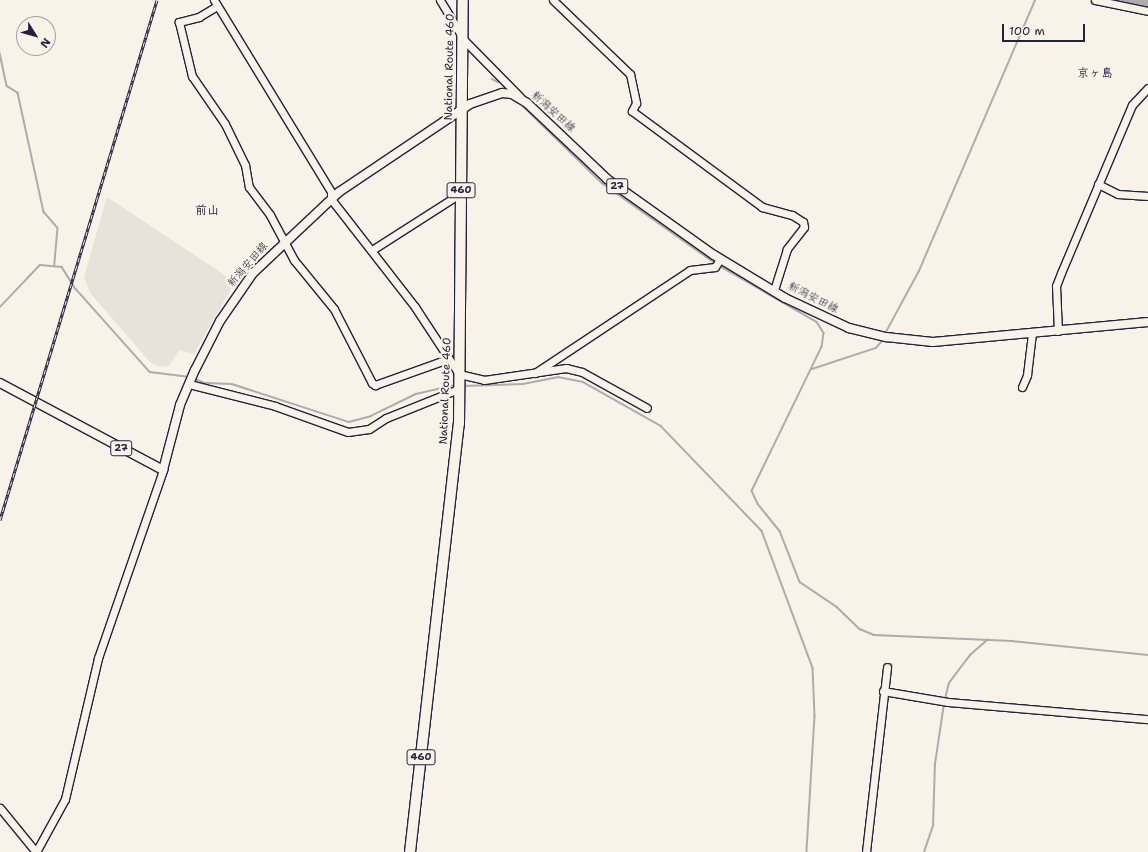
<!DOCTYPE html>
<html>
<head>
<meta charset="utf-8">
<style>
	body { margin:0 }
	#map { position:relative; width:1148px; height:852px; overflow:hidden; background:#f7f3e8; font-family:"Shantell Sans","Klee One",sans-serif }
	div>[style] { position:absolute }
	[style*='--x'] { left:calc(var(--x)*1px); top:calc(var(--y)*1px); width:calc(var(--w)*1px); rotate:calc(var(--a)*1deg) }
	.built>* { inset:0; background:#e7e3db }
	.stream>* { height:1.5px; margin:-0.75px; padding:0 0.75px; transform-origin:0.75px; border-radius:0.75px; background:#aeabad }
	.river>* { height:10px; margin:-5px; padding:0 5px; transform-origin:5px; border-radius:5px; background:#aeabad }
	.roads { filter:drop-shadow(1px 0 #22223b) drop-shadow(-1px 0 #22223b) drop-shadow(0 1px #22223b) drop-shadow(0 -1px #22223b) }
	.minor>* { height:7px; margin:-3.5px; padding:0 3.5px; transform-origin:3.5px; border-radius:3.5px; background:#f7f3e8 }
	.major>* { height:8px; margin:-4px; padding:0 4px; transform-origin:4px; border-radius:4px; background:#f7f3e8 }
	.highway>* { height:10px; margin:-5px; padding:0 5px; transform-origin:5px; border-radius:5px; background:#f7f3e8 }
	.rail>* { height:3px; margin-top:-1.5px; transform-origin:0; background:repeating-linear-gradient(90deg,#f7f3e8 0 4.5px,#22223b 0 9px); box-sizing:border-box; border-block:1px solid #22223b }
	span { translate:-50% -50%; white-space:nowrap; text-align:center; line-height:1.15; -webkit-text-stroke:4px #f7f3e8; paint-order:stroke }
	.shield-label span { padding:1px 3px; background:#f7f3e8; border:1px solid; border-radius:3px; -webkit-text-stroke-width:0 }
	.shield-label { font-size:10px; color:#22223b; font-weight:700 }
	.street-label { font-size:11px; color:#22223b }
	.neighbourhood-label { font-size:12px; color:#22223b; font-weight:700 }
	.north { position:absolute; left:16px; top:16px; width:40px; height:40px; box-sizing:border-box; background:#f7f3e8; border:1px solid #a29fa3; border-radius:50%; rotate:127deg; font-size:11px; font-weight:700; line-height:16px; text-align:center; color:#22223b }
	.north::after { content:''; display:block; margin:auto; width:14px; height:18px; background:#22223b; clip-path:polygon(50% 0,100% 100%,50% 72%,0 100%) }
	.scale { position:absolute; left:1002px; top:24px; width:83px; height:18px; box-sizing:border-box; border:2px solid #22223b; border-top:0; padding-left:5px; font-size:12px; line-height:14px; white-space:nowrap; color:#22223b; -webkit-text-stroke:3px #f7f3e8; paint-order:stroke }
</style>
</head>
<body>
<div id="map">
	<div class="built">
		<div style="clip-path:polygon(107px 197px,235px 282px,194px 354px,179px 350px,169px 366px,159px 367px,151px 363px,90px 293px,84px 277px)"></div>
	</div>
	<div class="stream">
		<div style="--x:0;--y:53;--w:34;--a:78"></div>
		<div style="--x:7;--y:86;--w:13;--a:32"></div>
		<div style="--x:18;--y:93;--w:122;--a:77.7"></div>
		<div style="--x:44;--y:212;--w:21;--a:49"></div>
		<div style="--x:58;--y:228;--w:37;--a:95"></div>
		<div style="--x:492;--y:79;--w:7;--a:27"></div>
		<div style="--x:524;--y:107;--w:109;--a:44.3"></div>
		<div style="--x:602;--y:183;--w:138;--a:35.3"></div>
		<div style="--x:718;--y:265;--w:114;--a:29.9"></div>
		<div style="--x:817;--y:322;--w:13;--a:58"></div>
		<div style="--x:824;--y:333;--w:14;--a:98"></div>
		<div style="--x:822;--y:347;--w:160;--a:115.9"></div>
		<div style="--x:752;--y:491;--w:14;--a:65"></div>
		<div style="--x:758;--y:504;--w:35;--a:51"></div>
		<div style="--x:780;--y:531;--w:55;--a:68.6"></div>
		<div style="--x:800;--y:582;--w:45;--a:34"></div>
		<div style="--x:837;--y:607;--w:32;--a:44"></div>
		<div style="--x:860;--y:629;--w:15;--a:23"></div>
		<div style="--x:874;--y:635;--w:138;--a:2.5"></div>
		<div style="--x:1012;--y:641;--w:137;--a:5.9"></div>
		<div style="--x:0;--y:307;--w:58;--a:-46.4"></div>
		<div style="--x:40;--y:265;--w:22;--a:5"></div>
		<div style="--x:62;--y:267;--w:26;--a:58"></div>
		<div style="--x:76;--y:289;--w:111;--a:48.3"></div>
		<div style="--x:150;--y:372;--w:40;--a:7.1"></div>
		<div style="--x:886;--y:332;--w:69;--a:-61.6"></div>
		<div style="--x:919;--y:271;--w:295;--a:-66.8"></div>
		<div style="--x:812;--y:369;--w:67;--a:-18.2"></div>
		<div style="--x:876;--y:348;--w:9;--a:-49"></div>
		<div style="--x:195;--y:379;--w:11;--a:22"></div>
		<div style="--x:205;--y:383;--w:27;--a:2"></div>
		<div style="--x:232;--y:384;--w:123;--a:18"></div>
		<div style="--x:349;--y:422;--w:23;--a:-15"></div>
		<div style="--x:371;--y:416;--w:50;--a:-26.1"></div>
		<div style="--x:416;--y:394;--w:40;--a:-13"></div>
		<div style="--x:463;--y:386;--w:60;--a:-1.9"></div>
		<div style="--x:523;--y:384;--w:36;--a:-11"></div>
		<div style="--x:558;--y:377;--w:25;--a:11"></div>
		<div style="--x:583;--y:382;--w:90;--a:29.4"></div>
		<div style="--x:661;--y:426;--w:146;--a:46.1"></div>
		<div style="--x:762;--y:531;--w:146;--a:69.6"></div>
		<div style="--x:813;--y:668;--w:48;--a:87.6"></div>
		<div style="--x:815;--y:716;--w:136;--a:93.4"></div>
		<div style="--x:945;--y:699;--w:16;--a:-76"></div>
		<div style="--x:949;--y:683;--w:35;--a:-53"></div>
		<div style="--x:970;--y:655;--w:23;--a:-41"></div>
		<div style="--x:924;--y:852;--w:28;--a:-71"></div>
		<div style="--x:933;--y:826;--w:62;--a:-88.2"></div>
		<div style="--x:935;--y:764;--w:61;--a:-81.5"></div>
	</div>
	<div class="river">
		<div style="--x:1120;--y:0;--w:28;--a:10"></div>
	</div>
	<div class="roads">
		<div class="minor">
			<div style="--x:214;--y:0;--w:225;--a:58.6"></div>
			<div style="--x:331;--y:192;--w:7;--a:90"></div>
			<div style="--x:331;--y:199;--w:137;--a:52.1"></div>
			<div style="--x:415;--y:307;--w:80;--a:56.7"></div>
			<div style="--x:459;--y:374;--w:26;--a:13"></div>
			<div style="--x:484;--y:380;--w:83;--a:-8.3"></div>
			<div style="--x:566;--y:368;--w:16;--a:14"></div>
			<div style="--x:582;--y:372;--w:74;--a:29"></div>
			<div style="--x:440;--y:0;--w:47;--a:59"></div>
			<div style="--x:464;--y:40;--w:80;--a:45.5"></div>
			<div style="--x:553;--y:0;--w:107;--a:43.9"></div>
			<div style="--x:630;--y:74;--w:30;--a:78"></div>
			<div style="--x:636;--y:103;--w:9;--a:117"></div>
			<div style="--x:632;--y:111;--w:162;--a:36.4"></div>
			<div style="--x:762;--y:207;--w:31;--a:15"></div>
			<div style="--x:792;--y:215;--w:13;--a:32"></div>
			<div style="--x:803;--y:222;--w:5;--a:79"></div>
			<div style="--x:804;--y:227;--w:28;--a:128"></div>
			<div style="--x:787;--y:249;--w:43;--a:107.6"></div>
			<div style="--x:1095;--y:0;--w:54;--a:11.7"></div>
			<div style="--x:217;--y:6;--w:21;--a:149"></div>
			<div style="--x:199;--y:17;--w:21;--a:166"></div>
			<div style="--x:179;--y:22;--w:56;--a:76.5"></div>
			<div style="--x:192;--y:76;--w:58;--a:55.5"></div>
			<div style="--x:225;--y:124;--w:46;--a:64"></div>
			<div style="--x:245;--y:165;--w:22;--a:80"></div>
			<div style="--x:249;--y:187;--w:35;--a:53"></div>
			<div style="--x:270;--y:215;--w:51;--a:61.9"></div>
			<div style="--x:294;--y:260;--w:63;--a:50.8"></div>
			<div style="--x:334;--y:309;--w:83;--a:62.8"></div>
			<div style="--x:372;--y:383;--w:4;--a:34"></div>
			<div style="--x:375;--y:385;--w:77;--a:-19.6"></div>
			<div style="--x:1098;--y:184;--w:22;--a:27"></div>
			<div style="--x:1118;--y:194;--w:30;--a:4"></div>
			<div style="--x:372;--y:250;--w:106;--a:-32.6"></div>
			<div style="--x:1058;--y:331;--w:45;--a:-92.5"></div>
			<div style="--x:1056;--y:286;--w:14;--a:-69"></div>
			<div style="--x:1061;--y:273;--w:182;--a:-67.1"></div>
			<div style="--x:1132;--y:105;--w:23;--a:-47"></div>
			<div style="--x:535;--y:373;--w:186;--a:-33.6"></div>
			<div style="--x:690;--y:270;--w:25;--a:-7"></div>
			<div style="--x:715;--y:267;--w:9;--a:-58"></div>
			<div style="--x:189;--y:384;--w:89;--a:14.3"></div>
			<div style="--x:275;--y:406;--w:77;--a:19.6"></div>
			<div style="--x:348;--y:432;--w:21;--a:-8"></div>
			<div style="--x:369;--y:429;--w:20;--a:-33"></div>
			<div style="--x:386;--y:418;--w:78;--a:-21.9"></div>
			<div style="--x:1022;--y:387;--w:13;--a:-67"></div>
			<div style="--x:1027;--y:375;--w:42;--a:-83.2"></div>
			<div style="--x:883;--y:691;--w:66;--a:9.6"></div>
			<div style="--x:948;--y:702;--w:201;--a:4.9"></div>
			<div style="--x:0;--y:808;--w:57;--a:50.7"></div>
			<div style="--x:36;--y:852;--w:60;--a:-61.3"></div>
			<div style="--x:65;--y:799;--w:145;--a:-76.8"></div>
			<div style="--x:98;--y:658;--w:199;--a:-70.9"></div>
			<div style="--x:866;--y:852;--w:186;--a:-83.5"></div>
		</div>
		<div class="major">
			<div style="--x:0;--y:383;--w:185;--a:28.1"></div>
			<div style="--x:163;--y:470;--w:67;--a:-75.3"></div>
			<div style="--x:180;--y:405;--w:38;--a:-67"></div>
			<div style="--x:195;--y:370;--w:55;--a:-63"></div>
			<div style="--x:220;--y:321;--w:58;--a:-55.5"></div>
			<div style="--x:253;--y:273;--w:118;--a:-43.3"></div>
			<div style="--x:339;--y:192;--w:158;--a:-33.9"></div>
			<div style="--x:470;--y:104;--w:34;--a:-19"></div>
			<div style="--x:502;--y:93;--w:10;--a:6"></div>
			<div style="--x:512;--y:94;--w:17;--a:31"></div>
			<div style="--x:527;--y:103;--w:110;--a:43.5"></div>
			<div style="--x:607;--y:179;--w:131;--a:35.4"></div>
			<div style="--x:714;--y:255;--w:83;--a:31.2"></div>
			<div style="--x:785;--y:298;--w:71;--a:25.1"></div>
			<div style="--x:849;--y:328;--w:38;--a:14"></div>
			<div style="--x:886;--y:337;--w:47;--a:6.1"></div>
			<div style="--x:933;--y:342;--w:216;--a:-5.3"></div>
		</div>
		<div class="highway">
			<div style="--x:410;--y:852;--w:431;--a:-83.5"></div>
			<div style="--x:459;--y:424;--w:424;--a:-89.5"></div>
		</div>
	</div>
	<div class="rail">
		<div style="--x:0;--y:520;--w:543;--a:-73.2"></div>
	</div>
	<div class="shield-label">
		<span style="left:617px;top:186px">27</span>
		<span style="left:461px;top:190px">460</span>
		<span style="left:121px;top:448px">27</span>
		<span style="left:421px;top:757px">460</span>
	</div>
	<div class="street-label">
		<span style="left:450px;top:67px;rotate:-89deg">National Route 460</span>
		<span style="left:553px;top:112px;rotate:42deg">新潟安田線</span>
		<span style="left:248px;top:265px;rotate:-49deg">新潟安田線</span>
		<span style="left:813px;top:298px;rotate:27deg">新潟安田線</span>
		<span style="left:446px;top:391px;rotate:-88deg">National Route 460</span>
	</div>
	<div class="neighbourhood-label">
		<span style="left:1095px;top:74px">京ヶ島</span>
		<span style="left:207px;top:211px">前山</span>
	</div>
	<div class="north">N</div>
	<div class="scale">100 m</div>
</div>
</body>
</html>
